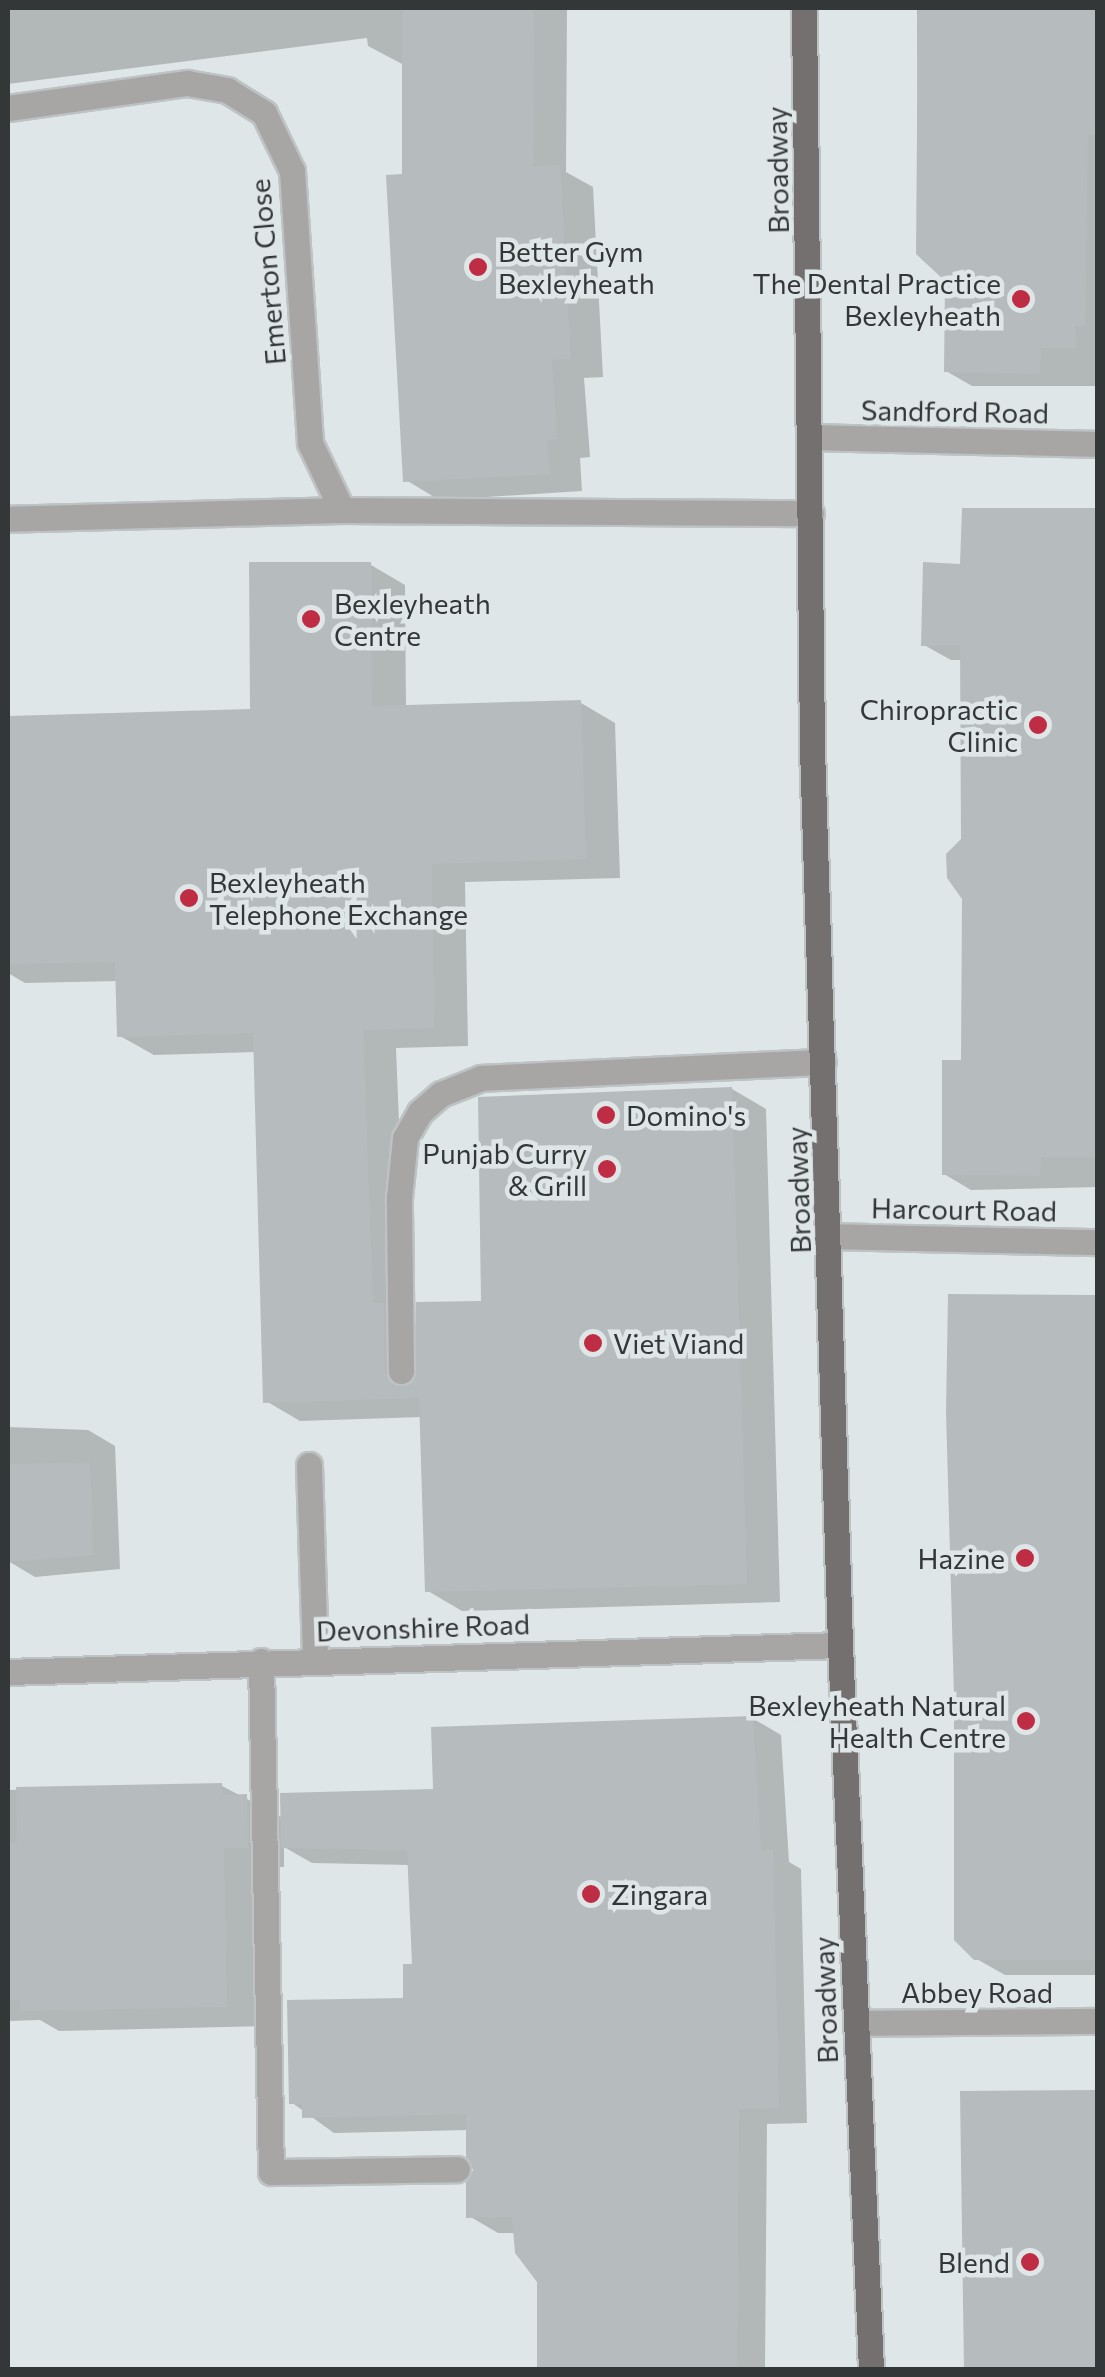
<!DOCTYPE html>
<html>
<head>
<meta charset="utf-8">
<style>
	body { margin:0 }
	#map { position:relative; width:1105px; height:2377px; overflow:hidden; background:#dfe6e7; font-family:Commissioner,sans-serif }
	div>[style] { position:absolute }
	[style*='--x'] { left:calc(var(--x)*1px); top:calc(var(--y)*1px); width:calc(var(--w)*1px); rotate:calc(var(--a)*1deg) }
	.shadow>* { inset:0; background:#0003 }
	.building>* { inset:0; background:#b6bcbd }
	.roads { filter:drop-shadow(2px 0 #bdc3c4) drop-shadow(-2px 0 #bdc3c4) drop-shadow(0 2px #bdc3c4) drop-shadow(0 -2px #bdc3c4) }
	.lane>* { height:25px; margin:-12.5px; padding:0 12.5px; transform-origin:12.5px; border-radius:12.5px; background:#a8a5a5 }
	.street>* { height:25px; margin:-12.5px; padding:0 12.5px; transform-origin:12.5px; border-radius:12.5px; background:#a8a5a5 }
	.primary>* { height:25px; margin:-12.5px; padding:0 12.5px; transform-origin:12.5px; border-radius:12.5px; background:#757070 }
	.dots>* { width:28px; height:28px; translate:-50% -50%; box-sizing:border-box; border:5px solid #dfe6e7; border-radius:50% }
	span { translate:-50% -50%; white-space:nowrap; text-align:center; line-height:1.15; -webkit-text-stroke:9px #dfe6e7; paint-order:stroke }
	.street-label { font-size:28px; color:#343737 }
	.poi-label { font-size:28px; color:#343737 }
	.left { translate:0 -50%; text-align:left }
	.right { translate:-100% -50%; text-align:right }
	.frame { position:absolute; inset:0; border:10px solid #343737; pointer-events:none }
</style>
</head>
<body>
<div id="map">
	<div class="shadow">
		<div style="clip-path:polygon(8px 8px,567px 8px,566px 172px,593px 187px,603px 377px,584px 378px,590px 457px,580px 458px,582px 491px,439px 500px,406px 480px,404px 65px,368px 46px,367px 38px,8px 84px)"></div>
		<div style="clip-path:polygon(917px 8px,1098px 8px,1098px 386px,972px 386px,946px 371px,947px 280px,918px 253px)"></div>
		<div style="clip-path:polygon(1098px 511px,1098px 1187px,971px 1190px,944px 1174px,963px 1062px,962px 660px,951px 660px,924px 645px,963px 567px)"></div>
		<div style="clip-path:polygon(371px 565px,405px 585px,406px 707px,581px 703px,615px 723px,620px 878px,465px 882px,468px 1046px,396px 1048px,407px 1319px,419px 1326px,484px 1303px,732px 1089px,766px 1109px,780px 1602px,462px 1611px,428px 1591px,422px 1417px,300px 1421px,266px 1401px,256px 1052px,154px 1055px,120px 1036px,118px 981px,25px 983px,8px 973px,8px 718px,253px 712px)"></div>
		<div style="clip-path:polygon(1098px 1297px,1098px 1975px,1005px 1975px,975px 1958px)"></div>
		<div style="clip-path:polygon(8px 1427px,88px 1430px,115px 1446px,120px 1569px,35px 1577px,8px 1561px)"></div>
		<div style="clip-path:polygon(752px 1718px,781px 1735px,789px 1862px,801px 1869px,807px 2123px,767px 2124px,765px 2370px,539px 2370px,540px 2281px,516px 2233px,498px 2233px,469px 2216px,476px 2170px,468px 2130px,334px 2133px,291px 2102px,405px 2000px,414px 1966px,410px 1865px,312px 1863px,284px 1847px,284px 1867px,260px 1867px,263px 2026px,59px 2031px,40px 2020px,8px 2021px,8px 1790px,222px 1786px,283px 1818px,435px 1791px)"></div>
	</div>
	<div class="building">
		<div style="clip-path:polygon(402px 8px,534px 8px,533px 167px,560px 165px,571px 359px,552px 360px,557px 439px,547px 440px,550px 474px,403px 482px,386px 175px,402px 174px)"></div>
		<div style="clip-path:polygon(918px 8px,1098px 8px,1098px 135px,1088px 135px,1085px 326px,1075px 326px,1076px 348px,1041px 348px,1040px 374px,944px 372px,945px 281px,916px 254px)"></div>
		<div style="clip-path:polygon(962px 508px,1098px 508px,1098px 1157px,1041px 1157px,1040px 1176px,942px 1175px,942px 1060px,961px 1060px,962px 899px,947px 878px,946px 854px,961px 839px,960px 645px,921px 646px,923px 562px,960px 564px)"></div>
		<div style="clip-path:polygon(249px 562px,371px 562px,372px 706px,581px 700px,586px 859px,432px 864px,434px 1028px,363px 1030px,373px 1303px,384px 1303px,385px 1372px,392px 1385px,400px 1387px,416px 1378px,416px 1302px,481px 1301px,478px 1097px,732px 1087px,747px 1584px,425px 1592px,419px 1398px,263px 1403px,253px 1033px,117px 1037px,115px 962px,8px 964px,8px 716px,250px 709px)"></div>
		<div style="clip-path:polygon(948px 1294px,1098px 1295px,1098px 1960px,974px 1960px,954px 1940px,954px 1696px,946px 1412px)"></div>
		<div style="clip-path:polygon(90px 1463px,93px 1555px,8px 1562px,8px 1464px)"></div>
		<div style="clip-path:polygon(753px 1716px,761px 1850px,773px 1850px,779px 2108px,739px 2109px,737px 2370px,537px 2370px,537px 2282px,515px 2253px,512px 2217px,466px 2218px,466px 2182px,473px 2170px,466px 2156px,466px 2114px,302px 2118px,302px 2104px,289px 2104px,287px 2000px,403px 1998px,403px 1964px,412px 1964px,407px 1850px,281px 1848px,280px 1793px,433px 1789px,431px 1727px)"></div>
		<div style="clip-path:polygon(222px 1783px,223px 1795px,247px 1794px,248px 1848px,224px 1848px,227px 2007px,20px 2011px,20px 2000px,8px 2000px,8px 1842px,17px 1842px,16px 1787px)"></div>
		<div style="clip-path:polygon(1098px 2090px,1098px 2370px,964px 2370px,960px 2091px)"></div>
	</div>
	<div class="roads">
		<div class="lane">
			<div style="--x:401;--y:1371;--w:173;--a:-90.7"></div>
			<div style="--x:399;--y:1198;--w:60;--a:-84.3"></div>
			<div style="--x:405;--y:1138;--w:30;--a:-60"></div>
			<div style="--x:420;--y:1112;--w:28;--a:-41"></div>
			<div style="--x:441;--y:1094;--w:43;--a:-21.8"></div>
			<div style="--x:481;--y:1078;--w:342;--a:-2.7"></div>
			<div style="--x:309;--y:1465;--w:195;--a:88.2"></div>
			<div style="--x:261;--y:1661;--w:511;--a:88.88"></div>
			<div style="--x:271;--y:2172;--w:186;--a:-0.9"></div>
		</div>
		<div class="street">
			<div style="--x:8;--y:108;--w:181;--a:-8"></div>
			<div style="--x:187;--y:83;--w:41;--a:9.9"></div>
			<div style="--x:227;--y:90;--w:44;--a:31.9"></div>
			<div style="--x:264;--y:113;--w:64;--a:64.2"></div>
			<div style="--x:292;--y:171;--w:273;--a:86.2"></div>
			<div style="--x:310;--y:443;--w:74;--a:64.5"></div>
			<div style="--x:342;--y:510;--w:334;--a:178.5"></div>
			<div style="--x:811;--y:437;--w:287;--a:1.4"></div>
			<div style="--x:342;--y:510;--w:469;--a:0.4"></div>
			<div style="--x:829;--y:1236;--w:269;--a:1.3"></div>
			<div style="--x:8;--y:1672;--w:832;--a:-1.86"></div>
			<div style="--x:856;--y:2023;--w:242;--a:-0.5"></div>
		</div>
		<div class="primary">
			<div style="--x:804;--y:8;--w:740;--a:89.38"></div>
			<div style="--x:812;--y:748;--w:897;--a:88.21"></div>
			<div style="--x:840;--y:1645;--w:726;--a:87.55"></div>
		</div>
	</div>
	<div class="dots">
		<div style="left:478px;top:267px;background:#be2d43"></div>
		<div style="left:1021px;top:299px;background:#be2d43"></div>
		<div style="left:311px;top:619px;background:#be2d43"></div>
		<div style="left:1038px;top:725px;background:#be2d43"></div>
		<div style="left:189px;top:898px;background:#be2d43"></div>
		<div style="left:606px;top:1115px;background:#be2d43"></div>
		<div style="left:607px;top:1169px;background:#be2d43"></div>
		<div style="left:593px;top:1343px;background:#be2d43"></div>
		<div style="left:1025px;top:1558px;background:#be2d43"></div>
		<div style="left:1026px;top:1721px;background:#be2d43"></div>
		<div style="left:591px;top:1894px;background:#be2d43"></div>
		<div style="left:1030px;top:2262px;background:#be2d43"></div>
	</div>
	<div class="street-label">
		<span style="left:777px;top:170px;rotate:-91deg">Broadway</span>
		<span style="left:267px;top:272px;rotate:-95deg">Emerton Close</span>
		<span style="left:955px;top:411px;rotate:1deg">Sandford Road</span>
		<span style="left:798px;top:1190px;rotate:-92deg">Broadway</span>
		<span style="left:964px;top:1209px;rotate:1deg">Harcourt Road</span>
		<span style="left:423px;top:1627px;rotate:-2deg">Devonshire Road</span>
		<span style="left:977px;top:1992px">Abbey Road</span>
		<span style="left:825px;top:2000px;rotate:-92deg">Broadway</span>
	</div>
	<div class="poi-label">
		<span class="left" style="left:498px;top:267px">Better Gym<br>Bexleyheath</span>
		<span class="right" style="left:1001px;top:299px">The Dental Practice<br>Bexleyheath</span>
		<span class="left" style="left:334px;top:619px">Bexleyheath<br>Centre</span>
		<span class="right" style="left:1018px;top:725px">Chiropractic<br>Clinic</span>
		<span class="left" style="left:209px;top:898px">Bexleyheath<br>Telephone Exchange</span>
		<span class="left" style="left:626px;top:1115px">Domino's</span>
		<span class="right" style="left:587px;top:1169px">Punjab Curry<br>&amp; Grill</span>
		<span class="left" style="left:613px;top:1343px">Viet Viand</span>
		<span class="right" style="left:1005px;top:1558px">Hazine</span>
		<span class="right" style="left:1006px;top:1721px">Bexleyheath Natural<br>Health Centre</span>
		<span class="left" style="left:611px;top:1894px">Zingara</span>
		<span class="right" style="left:1010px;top:2262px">Blend</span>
	</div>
	<div class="frame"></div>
</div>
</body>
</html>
